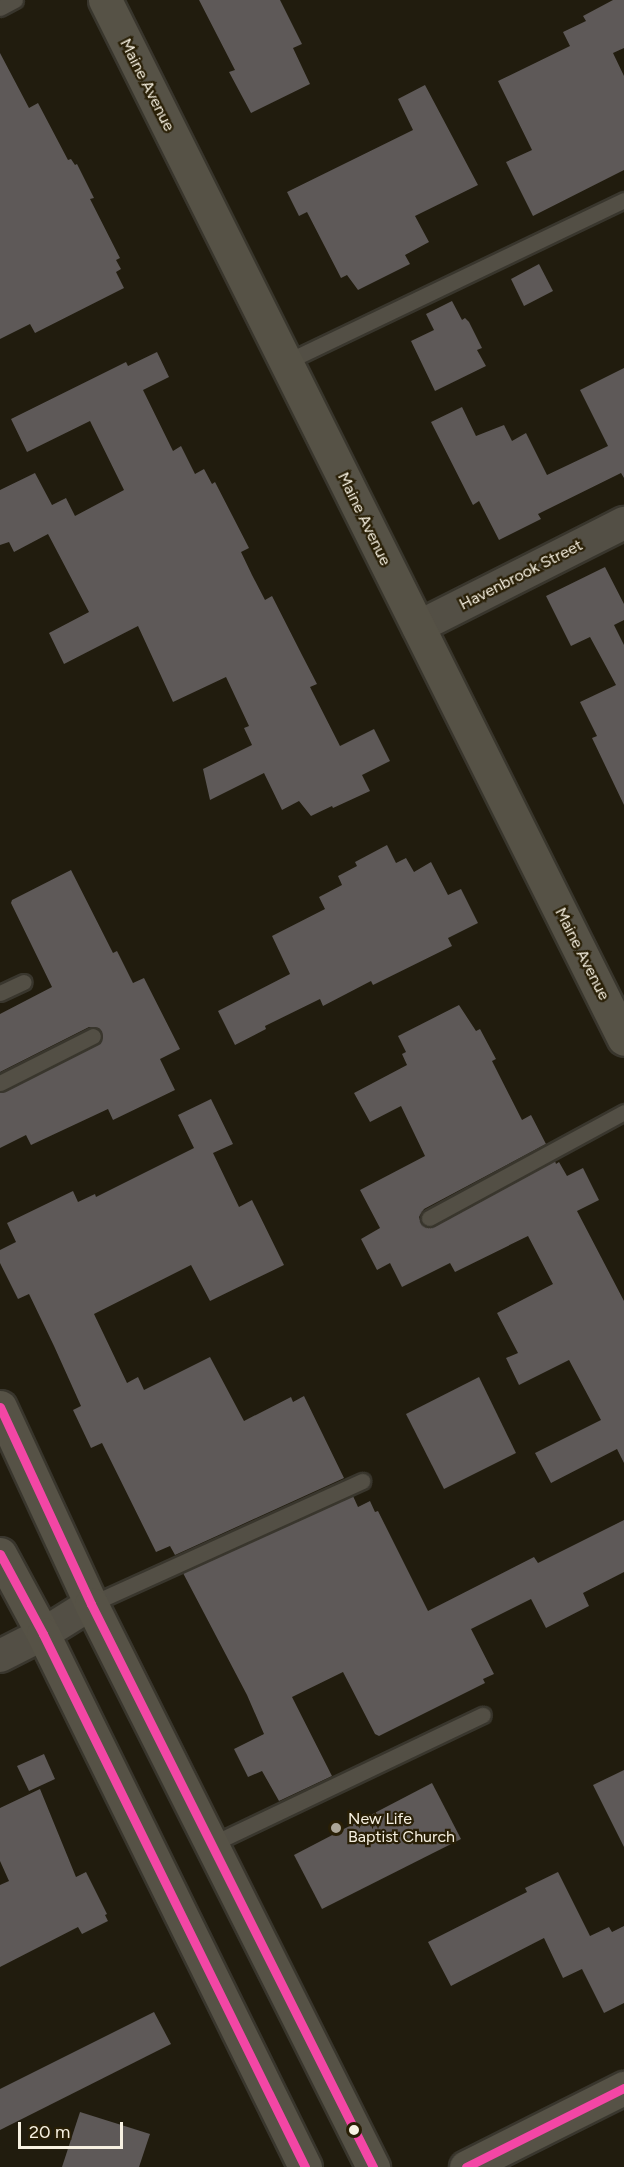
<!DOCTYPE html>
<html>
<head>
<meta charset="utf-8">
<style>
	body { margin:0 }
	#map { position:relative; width:624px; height:2167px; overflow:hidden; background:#211c0e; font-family:Figtree,sans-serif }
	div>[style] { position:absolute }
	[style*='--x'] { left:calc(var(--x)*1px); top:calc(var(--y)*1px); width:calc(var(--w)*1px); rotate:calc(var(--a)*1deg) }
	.building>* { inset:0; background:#5e5958 }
	.roads { filter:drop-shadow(2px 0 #39362d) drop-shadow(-2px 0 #39362d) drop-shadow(0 2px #39362d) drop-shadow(0 -2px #39362d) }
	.lane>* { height:15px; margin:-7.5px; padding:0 7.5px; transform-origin:7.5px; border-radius:7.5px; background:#534f45 }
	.street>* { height:32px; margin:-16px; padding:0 16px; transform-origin:16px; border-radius:16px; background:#534f45 }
	.secondary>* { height:33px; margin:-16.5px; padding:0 16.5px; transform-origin:16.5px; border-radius:16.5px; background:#565246 }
	.bus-1>* { height:9px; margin:-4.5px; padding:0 4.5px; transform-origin:4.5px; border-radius:4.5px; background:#f346a5 }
	.dots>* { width:16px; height:16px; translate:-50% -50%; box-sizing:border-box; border:3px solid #291f06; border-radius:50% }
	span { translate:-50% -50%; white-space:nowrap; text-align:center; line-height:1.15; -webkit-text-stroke:4.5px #291f06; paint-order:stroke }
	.street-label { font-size:16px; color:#f7f1e2 }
	.poi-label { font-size:16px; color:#f7f1e2 }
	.left { translate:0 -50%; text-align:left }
	.scale { position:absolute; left:18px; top:2122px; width:105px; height:27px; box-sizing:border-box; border:3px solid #f7f1e2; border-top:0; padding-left:8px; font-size:18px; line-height:21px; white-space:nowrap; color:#f7f1e2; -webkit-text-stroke:4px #291f06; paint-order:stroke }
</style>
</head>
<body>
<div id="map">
	<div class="building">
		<div style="clip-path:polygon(199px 0,280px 0,302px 44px,293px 48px,310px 84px,251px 113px,229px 72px,235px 70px)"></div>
		<div style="clip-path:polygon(613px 0,624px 0,624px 48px,613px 53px,624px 76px,624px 170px,533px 216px,506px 162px,532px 150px,498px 81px,570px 46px,563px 32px,586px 21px,583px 16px)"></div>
		<div style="clip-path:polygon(0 53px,29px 108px,38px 103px,68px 160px,71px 159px,75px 165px,77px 164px,94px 198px,90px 199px,120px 258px,116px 260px,121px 269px,116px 272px,124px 288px,35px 333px,30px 324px,0 339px)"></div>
		<div style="clip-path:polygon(425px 85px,478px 185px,415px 216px,429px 242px,405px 255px,410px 264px,358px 290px,347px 275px,341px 278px,307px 212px,299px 216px,287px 192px,413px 130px,398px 99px)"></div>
		<div style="clip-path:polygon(539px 264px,553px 291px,524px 306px,511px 279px)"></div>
		<div style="clip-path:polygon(452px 301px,462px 320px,465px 318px,469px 322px,482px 348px,477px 350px,486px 366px,435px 391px,411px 341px,434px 330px,426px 314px)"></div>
		<div style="clip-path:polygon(157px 352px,169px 377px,143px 390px,173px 451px,181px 446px,195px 474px,204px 469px,212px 484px,215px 482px,249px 548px,241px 552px,252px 575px,265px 600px,272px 596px,302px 655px,317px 684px,310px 687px,340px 746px,374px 729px,390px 761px,362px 775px,370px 791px,333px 808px,332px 806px,311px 816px,299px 801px,282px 810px,264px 773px,210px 800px,203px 769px,252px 745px,244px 728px,249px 726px,226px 677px,173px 702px,138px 626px,64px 664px,49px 633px,89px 612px,48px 534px,14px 552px,9px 542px,0 545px,0 490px,35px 473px,52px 505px,66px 498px,75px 516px,124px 490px,90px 421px,27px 452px,11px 419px,126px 362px,128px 366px)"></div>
		<div style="clip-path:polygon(624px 368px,624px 478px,621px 473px,538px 514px,541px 519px,499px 540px,479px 501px,473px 505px,431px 422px,462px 407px,476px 436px,504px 425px,512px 441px,526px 433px,547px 475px,608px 446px,580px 390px)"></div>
		<div style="clip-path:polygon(605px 567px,624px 604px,624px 620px,614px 625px,624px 645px,624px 805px,592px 738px,597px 736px,580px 702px,616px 685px,590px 637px,571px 646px,546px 596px)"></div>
		<div style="clip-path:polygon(387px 845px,396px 863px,406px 858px,414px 872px,431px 862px,448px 895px,461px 889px,478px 923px,448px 938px,452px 946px,373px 985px,371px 981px,323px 1006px,320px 999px,265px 1026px,266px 1029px,235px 1045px,218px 1011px,290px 974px,272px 936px,325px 909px,319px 897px,342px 885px,338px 876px,357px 866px,355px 862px)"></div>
		<div style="clip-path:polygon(71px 870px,113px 953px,117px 951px,133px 983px,144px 978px,180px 1049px,160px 1059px,175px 1090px,113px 1120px,108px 1109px,31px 1145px,26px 1135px,0 1148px,0 1093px,97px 1045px,103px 1037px,99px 1028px,89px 1027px,0 1072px,0 1014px,52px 987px,11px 903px,12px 900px)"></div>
		<div style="clip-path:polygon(459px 1005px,476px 1031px,480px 1029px,496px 1059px,492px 1061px,522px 1120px,531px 1115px,546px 1144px,424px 1209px,419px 1217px,421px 1223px,428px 1228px,434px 1227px,555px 1161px,556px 1164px,559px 1162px,567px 1176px,583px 1168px,599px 1200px,577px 1211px,624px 1301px,624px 1463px,617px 1449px,551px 1483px,535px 1453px,601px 1420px,569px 1360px,519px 1385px,506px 1358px,518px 1353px,497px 1313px,553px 1284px,528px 1236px,455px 1272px,450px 1263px,402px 1287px,390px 1263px,377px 1270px,361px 1239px,380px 1228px,360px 1190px,425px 1156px,401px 1106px,370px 1122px,354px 1093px,407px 1065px,402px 1054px,406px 1052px,398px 1036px)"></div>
		<div style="clip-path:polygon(211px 1099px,233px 1144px,213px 1153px,239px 1207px,252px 1200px,284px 1265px,210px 1301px,191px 1265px,94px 1314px,127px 1383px,138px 1377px,144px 1390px,210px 1357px,244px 1421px,291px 1397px,293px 1402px,304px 1396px,344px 1478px,175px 1555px,170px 1546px,156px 1552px,102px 1443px,91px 1448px,73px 1410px,81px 1406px,54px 1346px,29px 1294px,18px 1299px,0 1263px,0 1250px,16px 1242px,7px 1223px,73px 1191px,78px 1202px,95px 1194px,96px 1197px,194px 1148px,178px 1115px)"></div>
		<div style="clip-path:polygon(479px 1377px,516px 1453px,444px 1489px,406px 1414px)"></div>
		<div style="clip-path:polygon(353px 1496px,358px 1507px,370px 1501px,375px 1512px,378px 1511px,428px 1611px,534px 1557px,538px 1563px,624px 1520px,624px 1572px,583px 1593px,589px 1606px,546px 1628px,531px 1599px,471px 1629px,494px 1674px,483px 1679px,485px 1683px,379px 1736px,375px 1734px,343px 1672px,292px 1697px,332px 1776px,279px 1801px,262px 1771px,248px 1777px,234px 1749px,264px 1734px,247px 1695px,183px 1573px)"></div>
		<div style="clip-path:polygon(44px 1754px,55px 1779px,29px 1791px,17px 1766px)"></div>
		<div style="clip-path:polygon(624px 1770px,624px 1847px,593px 1785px)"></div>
		<div style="clip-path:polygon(432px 1783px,461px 1839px,322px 1909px,294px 1855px)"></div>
		<div style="clip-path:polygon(40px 1789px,76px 1877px,86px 1872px,107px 1914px,105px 1915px,108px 1921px,82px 1934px,78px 1927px,0 1967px,0 1885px,9px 1881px,0 1861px,0 1808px)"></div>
		<div style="clip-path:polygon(558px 1872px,590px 1936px,609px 1927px,612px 1932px,624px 1926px,624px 2003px,604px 2013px,582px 1969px,563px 1978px,544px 1938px,451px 1986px,428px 1942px,527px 1892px,525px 1888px)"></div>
		<div style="clip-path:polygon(154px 2012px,171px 2044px,0 2130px,0 2089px)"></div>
		<div style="clip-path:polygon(80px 2112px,150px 2134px,139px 2167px,62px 2167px)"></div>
	</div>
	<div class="roads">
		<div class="lane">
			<div style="--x:0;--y:8;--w:17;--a:-28"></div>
			<div style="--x:286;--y:362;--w:375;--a:-25.6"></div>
			<div style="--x:0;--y:993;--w:26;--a:-25"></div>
			<div style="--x:0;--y:1083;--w:104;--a:-26.8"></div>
			<div style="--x:429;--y:1218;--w:222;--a:-28.5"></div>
			<div style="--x:91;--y:1604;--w:298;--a:-24.4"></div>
			<div style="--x:212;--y:1844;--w:300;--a:-25.5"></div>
		</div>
		<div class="street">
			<div style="--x:418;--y:627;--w:231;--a:-26.8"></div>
			<div style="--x:0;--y:1656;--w:48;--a:-27.1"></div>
			<div style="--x:43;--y:1634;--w:57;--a:-32"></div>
		</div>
		<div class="secondary">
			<div style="--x:105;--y:0;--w:1161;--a:63.46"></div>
			<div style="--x:0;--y:1407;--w:217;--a:65.2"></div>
			<div style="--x:91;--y:1604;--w:630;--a:63.39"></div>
			<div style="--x:0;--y:1554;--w:91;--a:61.7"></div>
			<div style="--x:43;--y:1634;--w:594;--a:63.82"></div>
			<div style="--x:466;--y:2167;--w:177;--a:-26.6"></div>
		</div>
	</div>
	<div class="bus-1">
		<div style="--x:0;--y:1407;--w:217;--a:65.2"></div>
		<div style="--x:91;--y:1604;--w:630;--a:63.39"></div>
		<div style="--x:0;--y:1554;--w:91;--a:61.7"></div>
		<div style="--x:43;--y:1634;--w:594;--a:63.82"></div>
		<div style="--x:466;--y:2167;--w:177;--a:-26.6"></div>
	</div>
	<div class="dots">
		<div style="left:336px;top:1828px;background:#aca698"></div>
		<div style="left:354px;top:2130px;background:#f7f1e2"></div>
	</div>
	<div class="street-label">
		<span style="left:147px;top:85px;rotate:63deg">Maine Avenue</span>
		<span style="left:364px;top:519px;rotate:64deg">Maine Avenue</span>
		<span style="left:521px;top:575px;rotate:-27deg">Havenbrook Street</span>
		<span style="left:582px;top:954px;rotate:63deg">Maine Avenue</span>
	</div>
	<div class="poi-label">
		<span class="left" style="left:348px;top:1828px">New Life<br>Baptist Church</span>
	</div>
	<div class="scale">20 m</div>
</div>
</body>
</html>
